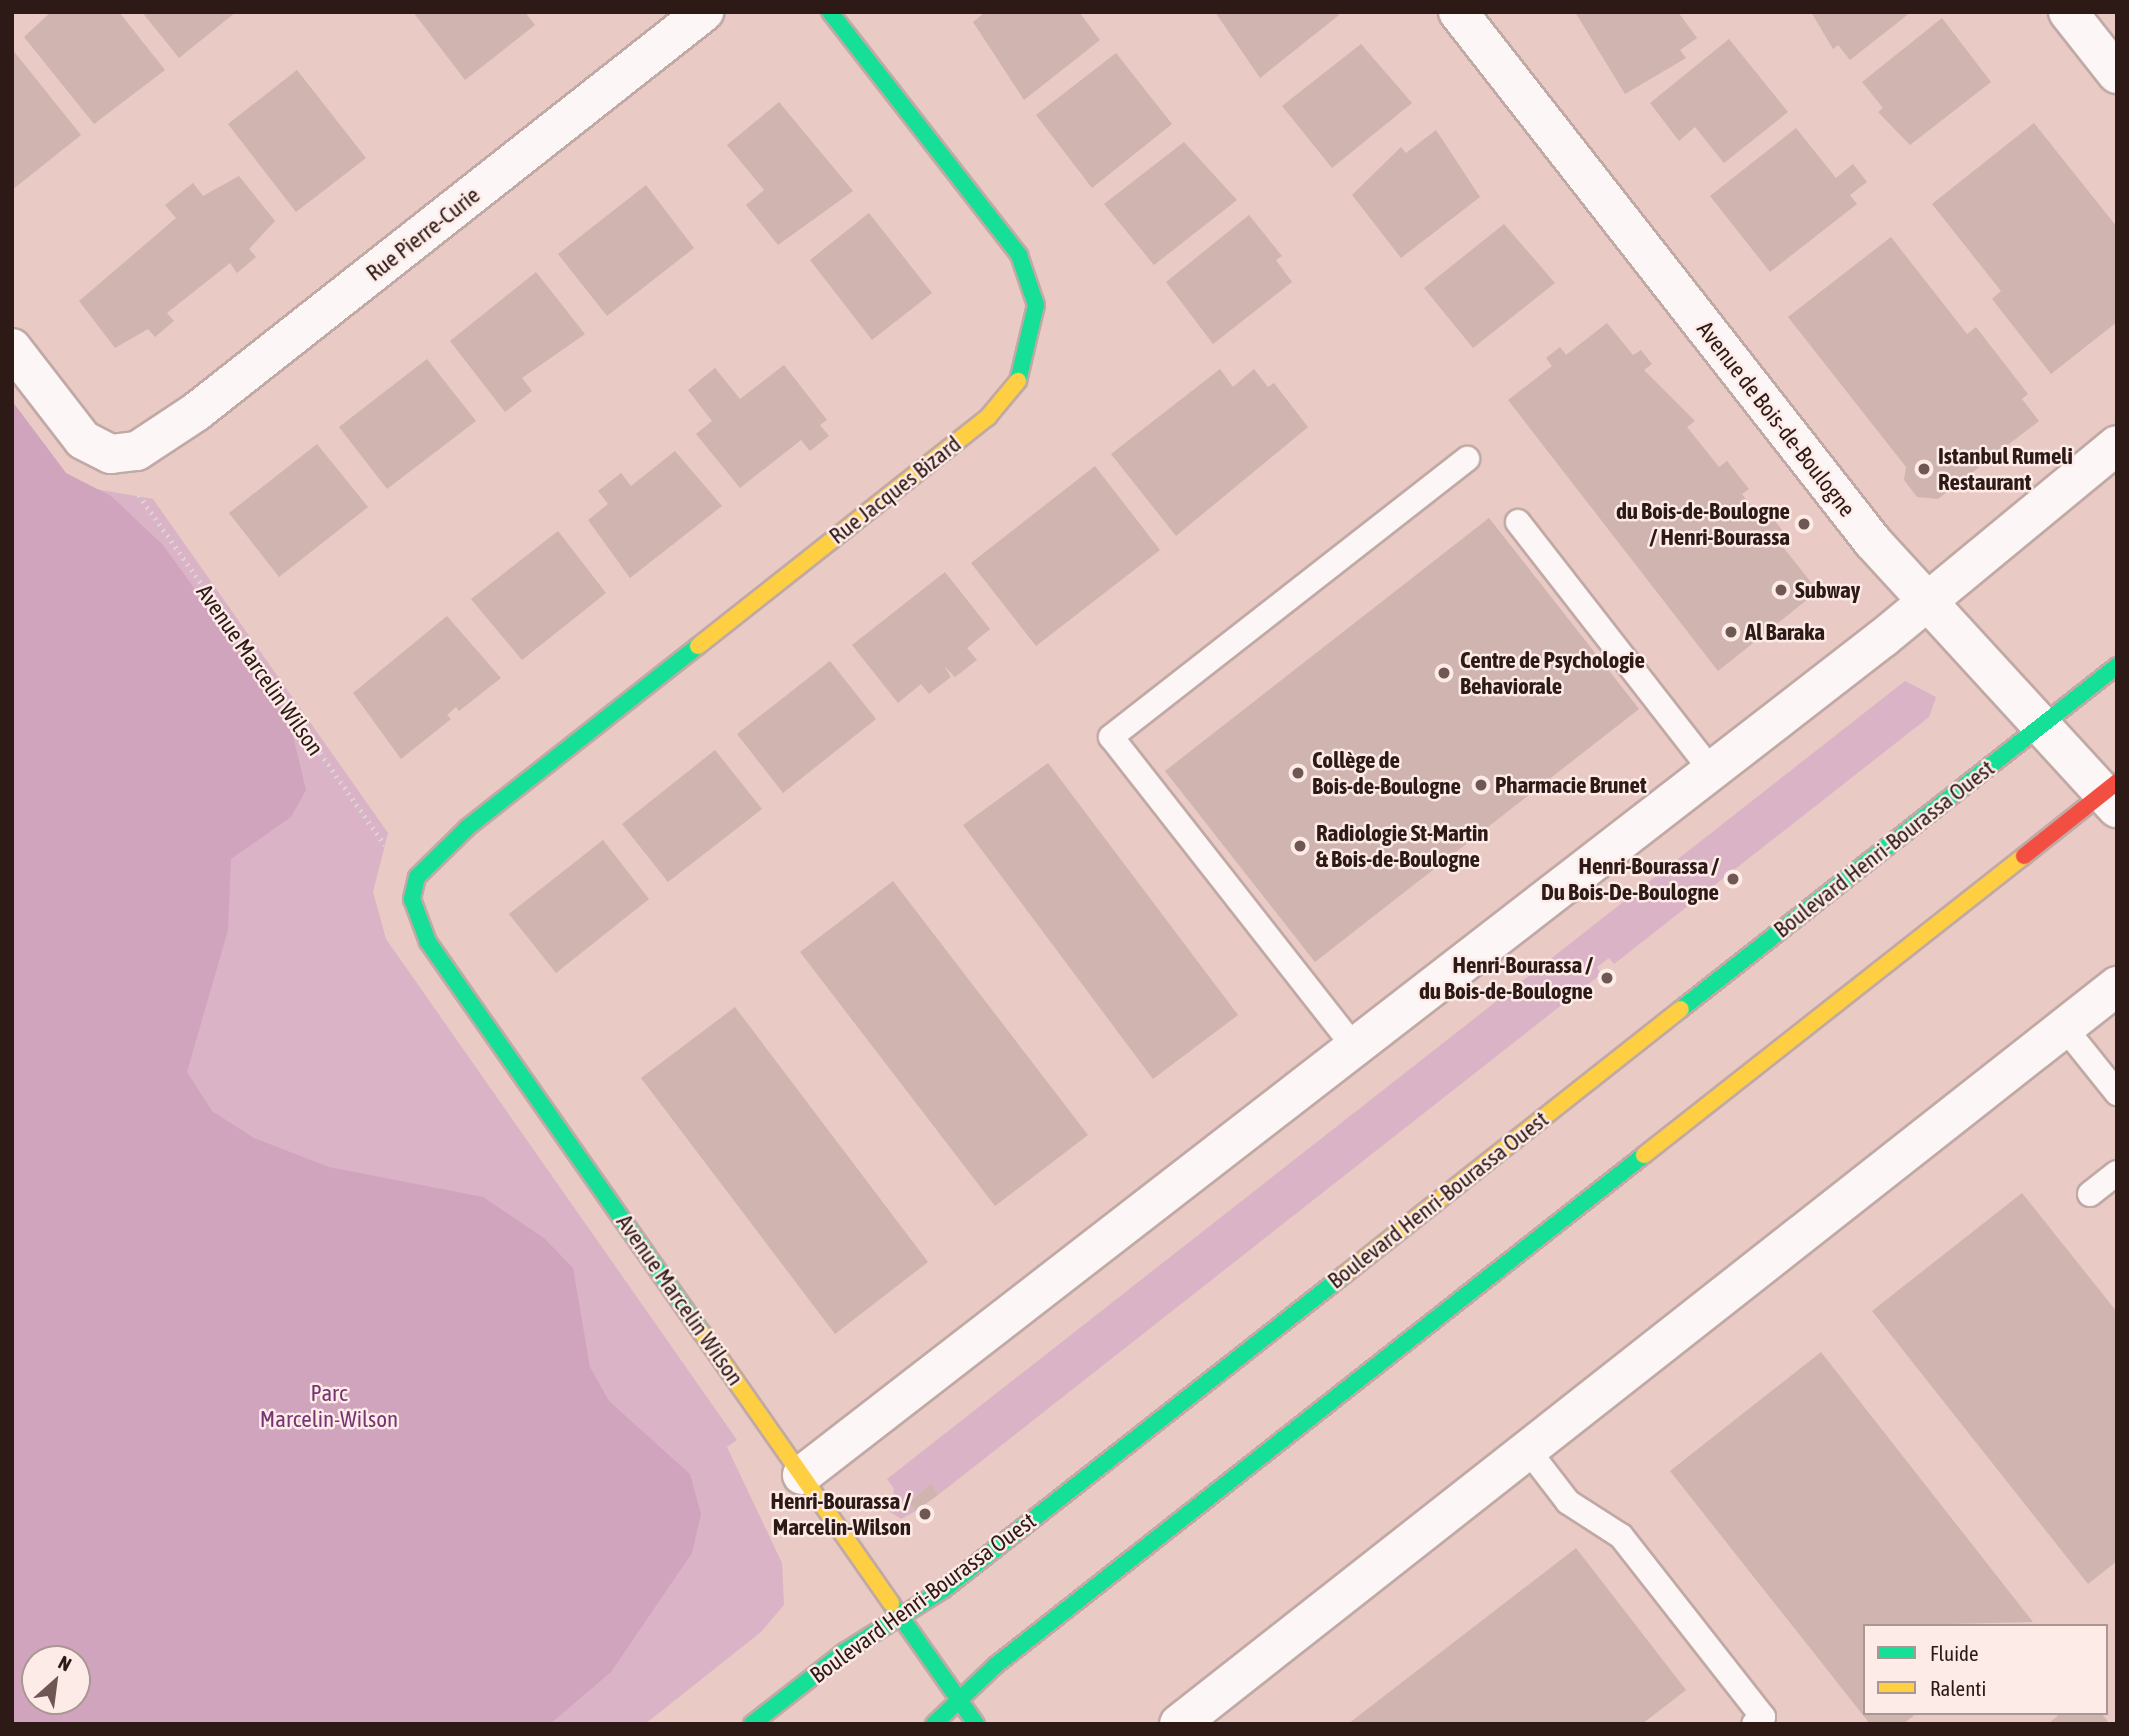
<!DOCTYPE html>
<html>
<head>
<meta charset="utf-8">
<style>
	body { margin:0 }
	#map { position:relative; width:2129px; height:1736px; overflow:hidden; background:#e9cac4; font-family:"Asap Condensed",sans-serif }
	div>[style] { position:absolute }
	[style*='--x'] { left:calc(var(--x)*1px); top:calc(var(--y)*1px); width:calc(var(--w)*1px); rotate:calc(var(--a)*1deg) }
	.green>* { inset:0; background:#dab3c6 }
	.forest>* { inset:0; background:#d1a4be }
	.building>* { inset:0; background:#d0b4af }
	.path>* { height:4.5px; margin-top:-2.25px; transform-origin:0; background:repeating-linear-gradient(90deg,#ddd3d2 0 2px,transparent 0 7px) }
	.roads { filter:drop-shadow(2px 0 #c1a9a5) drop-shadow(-2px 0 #c1a9a5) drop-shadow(0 2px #c1a9a5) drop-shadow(0 -2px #c1a9a5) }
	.lane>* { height:24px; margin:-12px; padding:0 12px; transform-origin:12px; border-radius:12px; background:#fcf7f6 }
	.street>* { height:38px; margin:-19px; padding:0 19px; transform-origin:19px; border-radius:19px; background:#fcf7f6 }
	.fast>* { height:16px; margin:-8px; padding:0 8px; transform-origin:8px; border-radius:8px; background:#16e098 }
	.slow>* { height:16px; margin:-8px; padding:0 8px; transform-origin:8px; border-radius:8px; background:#ffcf43 }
	.jam>* { height:16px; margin:-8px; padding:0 8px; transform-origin:8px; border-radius:8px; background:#f24e42 }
	.dots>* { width:19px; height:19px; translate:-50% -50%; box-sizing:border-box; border:4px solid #fdebe8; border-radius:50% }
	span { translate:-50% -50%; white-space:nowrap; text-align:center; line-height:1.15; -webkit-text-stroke:5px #fdebe8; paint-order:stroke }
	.street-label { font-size:23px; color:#2d1916 }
	.poi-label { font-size:23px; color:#2d1916; font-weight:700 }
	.left { translate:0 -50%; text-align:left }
	.right { translate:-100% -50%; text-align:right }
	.park-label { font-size:23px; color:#773373 }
	.frame { position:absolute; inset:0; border:14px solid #2d1916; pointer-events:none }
	.legend { position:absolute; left:1863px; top:1624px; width:245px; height:91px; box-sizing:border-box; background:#fdebe8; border:2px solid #aa9794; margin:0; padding:9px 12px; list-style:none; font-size:21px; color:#2d1916 }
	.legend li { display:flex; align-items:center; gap:14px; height:35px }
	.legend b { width:35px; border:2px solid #aa9794 }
	.north { position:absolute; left:21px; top:1645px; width:70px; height:70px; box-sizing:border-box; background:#fdebe8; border:2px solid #aa9794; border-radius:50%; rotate:28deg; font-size:19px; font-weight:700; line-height:28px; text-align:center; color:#2d1916 }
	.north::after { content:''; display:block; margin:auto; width:24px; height:32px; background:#6f5753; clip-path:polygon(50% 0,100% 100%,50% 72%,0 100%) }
</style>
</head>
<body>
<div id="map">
	<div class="green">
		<div style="clip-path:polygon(evenodd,12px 401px,66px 473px,84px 487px,153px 499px,388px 833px,373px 892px,386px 939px,737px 1440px,727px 1447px,782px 1563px,784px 1605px,761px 1632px,645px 1724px,12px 1724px,12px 401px,35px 1659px,77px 1659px,77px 1701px,35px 1701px,35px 1659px)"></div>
		<div style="clip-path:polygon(1905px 681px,1936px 697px,1929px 717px,1614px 964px,1609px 958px,1597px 967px,1601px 974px,938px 1495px,931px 1485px,909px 1501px,916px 1511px,901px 1519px,890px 1512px,894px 1489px,887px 1479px)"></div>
	</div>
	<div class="forest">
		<div style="clip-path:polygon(evenodd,12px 401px,66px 473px,111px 496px,163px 545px,289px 719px,306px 790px,291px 817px,231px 859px,228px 930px,187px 1072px,212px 1111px,254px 1138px,329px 1167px,483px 1197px,544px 1238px,573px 1268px,590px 1367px,609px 1401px,690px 1474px,701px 1514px,692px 1553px,611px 1672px,550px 1724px,12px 1724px,12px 401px,35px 1659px,77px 1659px,77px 1701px,35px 1701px,35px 1659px)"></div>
	</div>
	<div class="building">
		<div style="clip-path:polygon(51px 12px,119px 12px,165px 70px,94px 124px,24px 37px)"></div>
		<div style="clip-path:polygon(142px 12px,236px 12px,179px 58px)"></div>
		<div style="clip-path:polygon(413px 12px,525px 12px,535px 25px,465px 80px)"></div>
		<div style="clip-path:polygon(985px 12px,1079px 12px,1100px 40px,1024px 100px,973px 22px)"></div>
		<div style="clip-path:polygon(1215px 12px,1336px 12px,1339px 15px,1260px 78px)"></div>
		<div style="clip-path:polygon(1575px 12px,1678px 12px,1697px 38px,1680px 50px,1686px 58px,1625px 94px)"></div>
		<div style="clip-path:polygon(1811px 12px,1911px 12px,1850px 60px,1838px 45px,1833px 49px)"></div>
		<div style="clip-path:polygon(1942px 18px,1991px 82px,1910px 145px,1878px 112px,1883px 108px,1862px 82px)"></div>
		<div style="clip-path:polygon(1729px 39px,1788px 112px,1724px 163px,1695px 127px,1679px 141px,1650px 103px)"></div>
		<div style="clip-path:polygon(1361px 44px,1412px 103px,1332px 168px,1282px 106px)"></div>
		<div style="clip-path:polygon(12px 49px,81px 135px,12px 190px)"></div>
		<div style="clip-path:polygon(1116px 53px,1172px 124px,1092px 188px,1036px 115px)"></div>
		<div style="clip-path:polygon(297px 70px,366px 158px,296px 212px,228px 124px)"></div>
		<div style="clip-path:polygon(779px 102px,853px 191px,778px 245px,746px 205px,764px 190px,727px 145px)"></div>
		<div style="clip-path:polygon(2034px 123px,2117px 227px,2117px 322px,2051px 374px,1992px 299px,2001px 291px,1932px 204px)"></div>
		<div style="clip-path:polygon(1796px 128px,1836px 178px,1853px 164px,1867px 182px,1850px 195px,1857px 204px,1770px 272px,1710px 196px)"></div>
		<div style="clip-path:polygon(1436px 130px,1480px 197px,1401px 258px,1352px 195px,1401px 147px,1406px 153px)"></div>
		<div style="clip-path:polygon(1184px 142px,1237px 200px,1154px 265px,1104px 204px)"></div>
		<div style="clip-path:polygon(239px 176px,275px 221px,249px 249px,256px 257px,237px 273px,230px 263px,167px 313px,174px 321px,155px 337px,148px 329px,115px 348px,79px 301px,176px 218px,165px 205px,193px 183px,203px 196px)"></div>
		<div style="clip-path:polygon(646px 185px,694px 248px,607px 316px,558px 254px)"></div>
		<div style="clip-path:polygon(869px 213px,932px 293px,872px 340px,810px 260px)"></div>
		<div style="clip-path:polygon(1249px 215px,1282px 256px,1276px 260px,1292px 282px,1213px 344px,1166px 282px)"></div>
		<div style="clip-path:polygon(1504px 224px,1555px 283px,1473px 348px,1424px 288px)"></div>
		<div style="clip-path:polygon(1891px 237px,1967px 334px,1976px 327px,2028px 394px,2022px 399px,2039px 421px,1938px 499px,1917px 497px,1904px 480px,1906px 467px,1788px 317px)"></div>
		<div style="clip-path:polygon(536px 272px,585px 334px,522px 378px,532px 391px,505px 412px,450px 341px)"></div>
		<div style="clip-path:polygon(1607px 323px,1633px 355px,1641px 350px,1652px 364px,1644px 370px,1695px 421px,1687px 427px,1719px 467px,1727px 461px,1749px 489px,1742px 494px,1764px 522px,1771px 516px,1783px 531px,1775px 537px,1818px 591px,1718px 671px,1508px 400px,1552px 366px,1546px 358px,1560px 347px,1566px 355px)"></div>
		<div style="clip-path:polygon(427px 359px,476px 421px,387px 489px,339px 427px)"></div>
		<div style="clip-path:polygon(784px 365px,827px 420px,820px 425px,829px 436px,810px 451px,801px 440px,740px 488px,696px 434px,712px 421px,688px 390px,715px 368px,740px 399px)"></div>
		<div style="clip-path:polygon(1220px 369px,1233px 387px,1254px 369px,1268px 387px,1274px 383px,1308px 427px,1176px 536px,1111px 454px)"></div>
		<div style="clip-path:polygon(317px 444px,368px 507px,279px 577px,229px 513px)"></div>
		<div style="clip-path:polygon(675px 451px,722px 506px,630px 578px,588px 520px,608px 504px,598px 491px,621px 473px,631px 486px)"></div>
		<div style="clip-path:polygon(1095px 466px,1160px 550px,1036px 646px,971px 563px)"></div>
		<div style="clip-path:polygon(1489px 518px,1639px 709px,1315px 962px,1165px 771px)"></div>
		<div style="clip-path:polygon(558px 531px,606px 593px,522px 660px,471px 599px)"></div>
		<div style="clip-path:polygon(945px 572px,990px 629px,967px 648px,977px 660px,955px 677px,944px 666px,951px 677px,929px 694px,921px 684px,898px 703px,852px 645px)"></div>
		<div style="clip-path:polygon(447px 616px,501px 678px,459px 711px,456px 707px,447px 715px,451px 719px,401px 759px,353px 693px)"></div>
		<div style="clip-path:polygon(830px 661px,876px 719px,783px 793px,737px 734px)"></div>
		<div style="clip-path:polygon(715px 750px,762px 809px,668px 882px,622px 824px)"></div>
		<div style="clip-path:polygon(1048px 763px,1238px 1015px,1153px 1079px,963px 825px)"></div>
		<div style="clip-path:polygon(603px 840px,649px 899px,556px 973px,509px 914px)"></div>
		<div style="clip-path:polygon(893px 881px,1088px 1135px,995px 1206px,800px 952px)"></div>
		<div style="clip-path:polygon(735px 1007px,928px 1262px,835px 1334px,641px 1078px)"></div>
		<div style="clip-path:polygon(2022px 1193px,2117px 1312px,2117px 1561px,2088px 1584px,1872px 1311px)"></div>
		<div style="clip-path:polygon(1821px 1352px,2033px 1622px,1865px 1626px,1865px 1713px,1917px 1713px,1903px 1724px,1870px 1724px,1670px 1471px)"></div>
		<div style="clip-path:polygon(931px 1484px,938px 1495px,916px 1511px,909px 1502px)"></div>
		<div style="clip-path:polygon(1576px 1548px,1686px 1690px,1642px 1724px,1348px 1724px)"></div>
		<div style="clip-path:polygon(2061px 1713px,2101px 1713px,2110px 1724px,2048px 1724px)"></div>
	</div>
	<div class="path">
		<div style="--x:139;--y:495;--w:428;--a:54.9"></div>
	</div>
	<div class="roads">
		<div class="lane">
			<div style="--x:1518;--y:522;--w:316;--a:52.1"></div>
			<div style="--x:2064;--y:1027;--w:85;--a:51.2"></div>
			<div style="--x:1355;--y:1048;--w:395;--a:-128.1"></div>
			<div style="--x:1111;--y:737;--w:452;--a:-38"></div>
			<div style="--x:2090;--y:1194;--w:34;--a:-38"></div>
			<div style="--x:1528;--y:1450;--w:66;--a:52.4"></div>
			<div style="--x:1568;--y:1502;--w:63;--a:32.7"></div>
			<div style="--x:1621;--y:1536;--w:230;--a:51.9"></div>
			<div style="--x:1763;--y:1717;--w:11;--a:142"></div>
		</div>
		<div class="street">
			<div style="--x:1458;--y:12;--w:673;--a:51.94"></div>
			<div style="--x:1873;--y:542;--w:361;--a:47.5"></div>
			<div style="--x:2068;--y:12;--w:79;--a:51.7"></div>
			<div style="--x:12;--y:348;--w:116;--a:52.3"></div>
			<div style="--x:83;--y:440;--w:31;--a:27"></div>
			<div style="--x:111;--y:454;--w:26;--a:-7"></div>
			<div style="--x:137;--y:451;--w:71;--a:-33.5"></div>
			<div style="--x:196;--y:412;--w:647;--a:-38.22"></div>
			<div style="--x:802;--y:1475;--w:1367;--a:-37.75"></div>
			<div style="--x:1883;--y:638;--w:303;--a:-39.5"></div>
			<div style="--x:1179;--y:1724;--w:1194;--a:-38.19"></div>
		</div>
		<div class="fast">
			<div style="--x:830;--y:12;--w:308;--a:52.1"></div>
			<div style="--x:1019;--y:255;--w:53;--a:71.2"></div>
			<div style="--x:1036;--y:305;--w:78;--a:103.3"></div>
			<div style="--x:698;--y:646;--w:294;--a:141.8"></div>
			<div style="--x:467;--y:828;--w:70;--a:135.6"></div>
			<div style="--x:417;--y:877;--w:23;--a:103"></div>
			<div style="--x:412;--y:899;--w:46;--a:69.6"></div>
			<div style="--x:428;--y:942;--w:477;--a:55"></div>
			<div style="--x:1681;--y:1009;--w:555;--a:-38.19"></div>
			<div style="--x:891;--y:1603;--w:148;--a:54.9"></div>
			<div style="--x:752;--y:1724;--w:117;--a:-38"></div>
			<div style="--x:844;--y:1652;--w:117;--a:-32.1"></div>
			<div style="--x:943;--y:1590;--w:510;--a:-38.15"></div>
			<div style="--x:934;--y:1724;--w:86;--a:-43.6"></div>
			<div style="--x:996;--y:1665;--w:825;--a:-38.2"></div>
		</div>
		<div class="slow">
			<div style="--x:698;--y:646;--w:370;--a:-38.3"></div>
			<div style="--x:988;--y:417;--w:47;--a:-50.2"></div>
			<div style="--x:1644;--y:1155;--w:484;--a:-38.2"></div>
			<div style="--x:1344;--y:1275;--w:429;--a:-38.3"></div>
			<div style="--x:702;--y:1333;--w:330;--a:55"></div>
		</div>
		<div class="jam">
			<div style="--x:2024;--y:856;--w:119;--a:-38.5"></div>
		</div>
	</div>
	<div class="dots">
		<div style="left:1924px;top:469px;background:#6f5753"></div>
		<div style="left:1804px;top:524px;background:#6f5753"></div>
		<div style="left:1781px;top:590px;background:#6f5753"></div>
		<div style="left:1731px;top:632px;background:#6f5753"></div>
		<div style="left:1444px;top:673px;background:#6f5753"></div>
		<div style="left:1298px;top:773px;background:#6f5753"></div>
		<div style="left:1481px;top:785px;background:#6f5753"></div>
		<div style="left:1300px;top:846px;background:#6f5753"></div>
		<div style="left:1733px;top:879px;background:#6f5753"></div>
		<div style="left:1607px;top:978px;background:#6f5753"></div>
		<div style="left:925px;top:1514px;background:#6f5753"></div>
	</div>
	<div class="street-label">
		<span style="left:423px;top:234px;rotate:-38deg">Rue Pierre-Curie</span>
		<span style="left:1776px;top:419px;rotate:52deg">Avenue de Bois-de-Boulogne</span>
		<span style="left:895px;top:490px;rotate:-38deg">Rue Jacques Bizard</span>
		<span style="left:260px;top:670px;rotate:55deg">Avenue Marcelin Wilson</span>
		<span style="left:1884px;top:849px;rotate:-38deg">Boulevard Henri-Bourassa Ouest</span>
		<span style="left:1438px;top:1200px;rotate:-38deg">Boulevard Henri-Bourassa Ouest</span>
		<span style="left:680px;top:1300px;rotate:55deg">Avenue Marcelin Wilson</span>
		<span style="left:923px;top:1598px;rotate:-36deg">Boulevard Henri-Bourassa Ouest</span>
	</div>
	<div class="poi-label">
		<span class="left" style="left:1938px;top:469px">Istanbul Rumeli<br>Restaurant</span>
		<span class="right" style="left:1790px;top:524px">du Bois-de-Boulogne<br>/ Henri-Bourassa</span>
		<span class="left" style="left:1795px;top:590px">Subway</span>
		<span class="left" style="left:1745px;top:632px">Al Baraka</span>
		<span class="left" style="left:1460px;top:673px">Centre de Psychologie<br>Behaviorale</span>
		<span class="left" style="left:1312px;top:773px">Collège de<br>Bois-de-Boulogne</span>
		<span class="left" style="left:1495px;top:785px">Pharmacie Brunet</span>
		<span class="left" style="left:1316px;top:846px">Radiologie St-Martin<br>&amp; Bois-de-Boulogne</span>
		<span class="right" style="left:1719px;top:879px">Henri-Bourassa /<br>Du Bois-De-Boulogne</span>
		<span class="right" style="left:1593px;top:978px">Henri-Bourassa /<br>du Bois-de-Boulogne</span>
		<span class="right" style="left:911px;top:1514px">Henri-Bourassa /<br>Marcelin-Wilson</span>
	</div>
	<div class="park-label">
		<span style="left:329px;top:1406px">Parc<br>Marcelin-Wilson</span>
	</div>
	<div class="frame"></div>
	<ul class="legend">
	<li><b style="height:9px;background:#16e098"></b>Fluide</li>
	<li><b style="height:9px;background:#ffcf43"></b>Ralenti</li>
	</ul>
	<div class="north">N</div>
</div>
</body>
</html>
